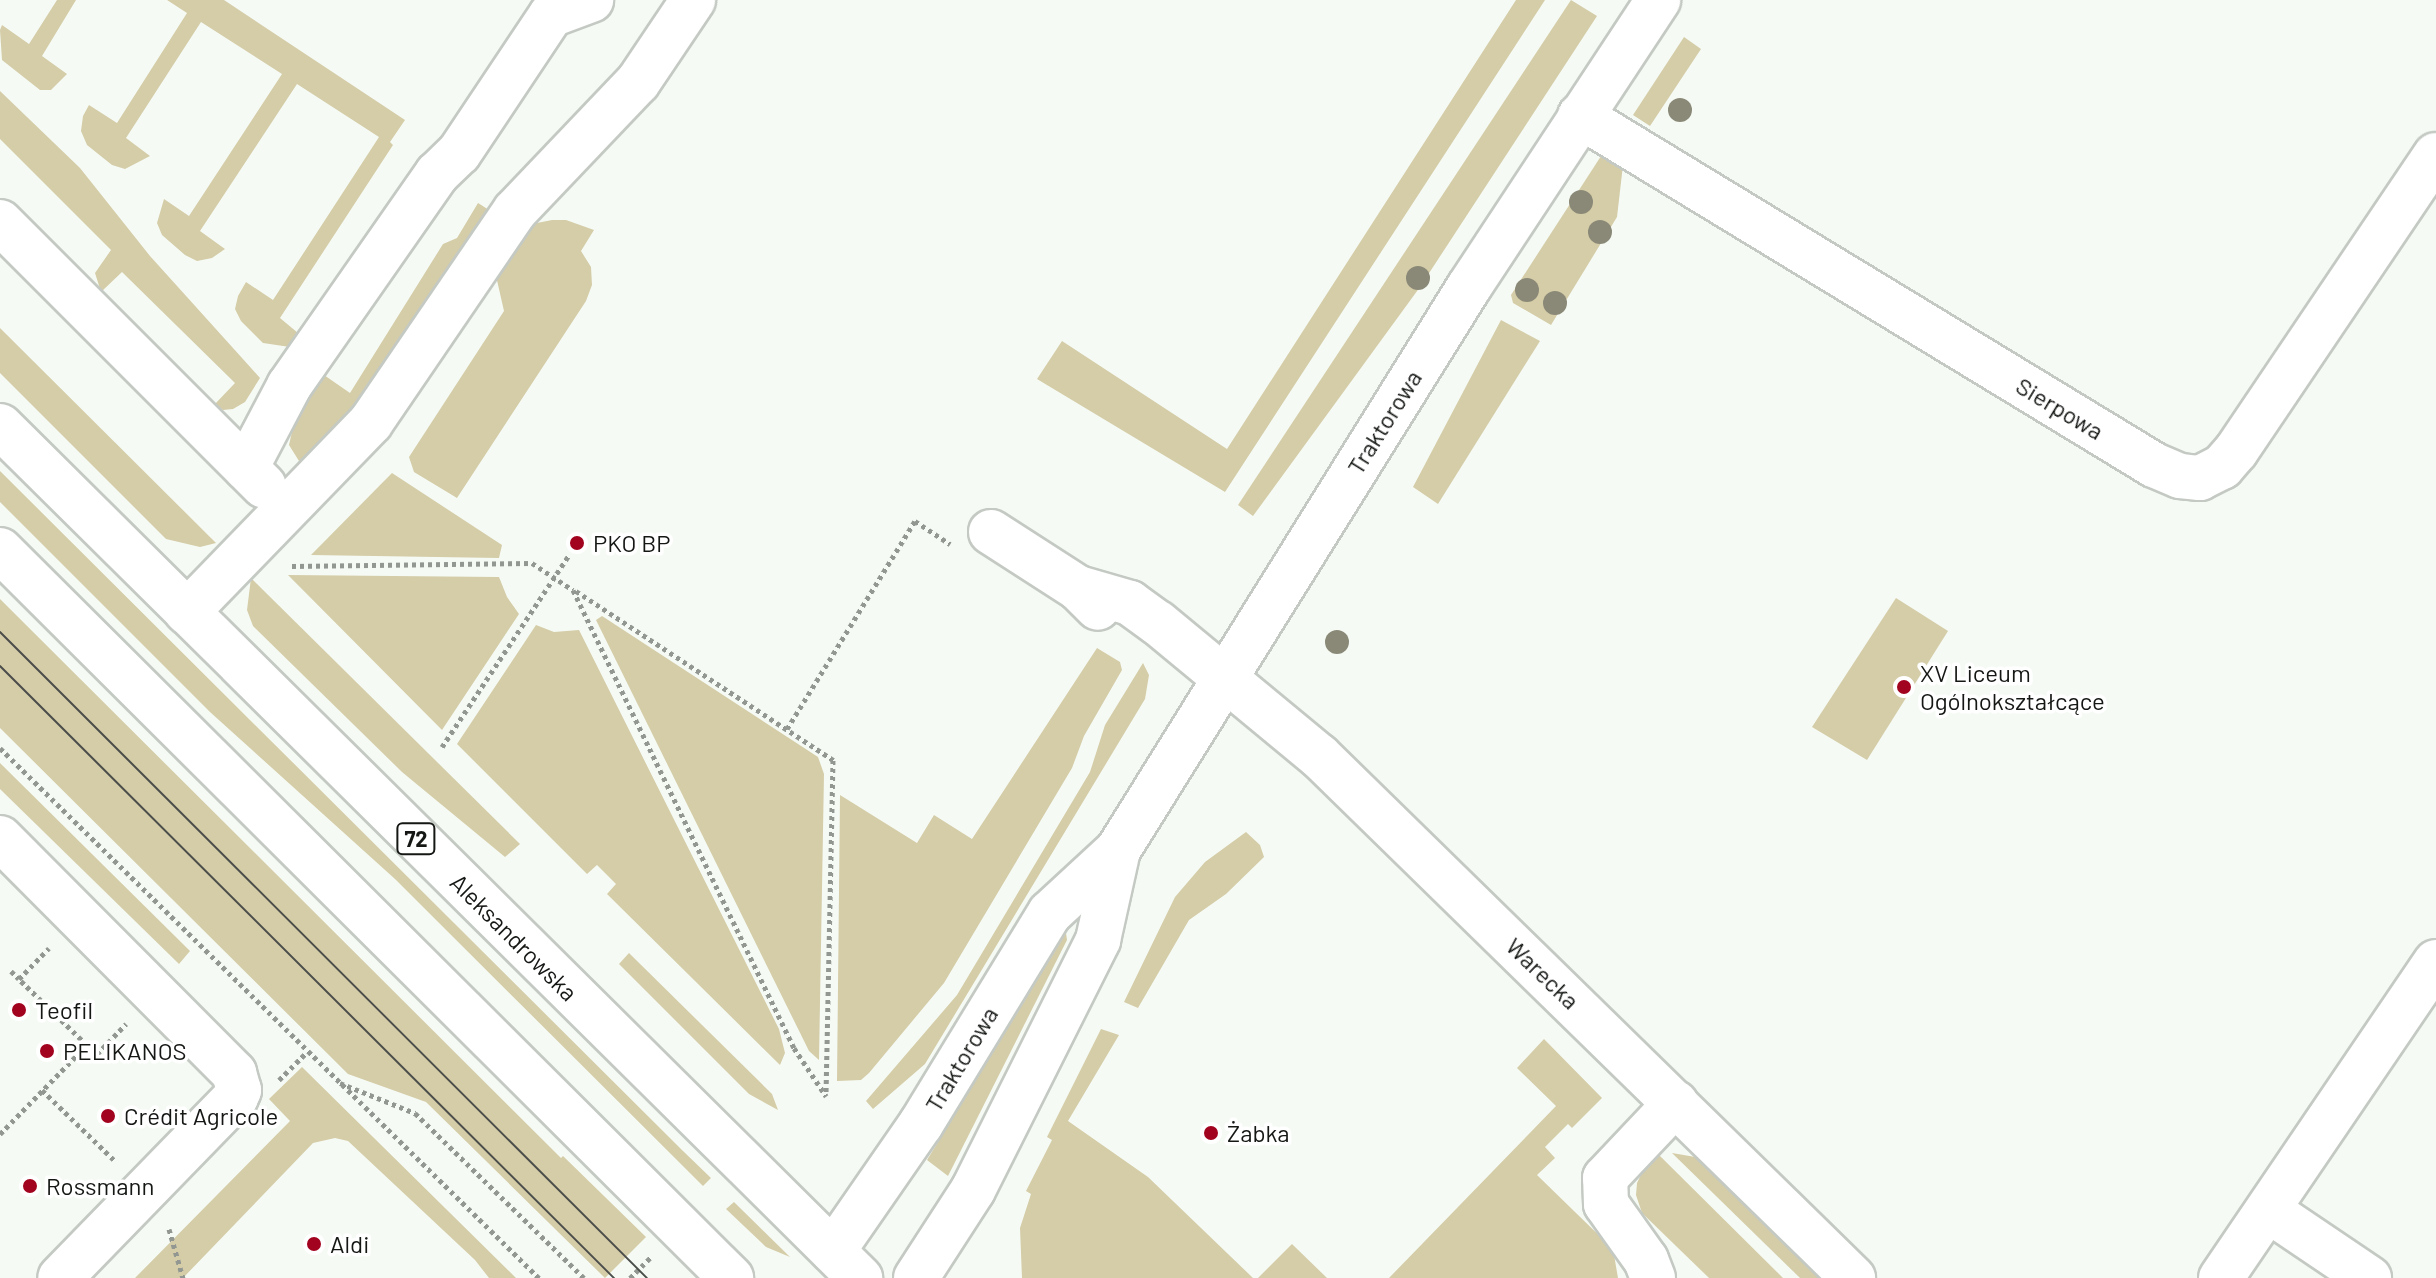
<!DOCTYPE html>
<html>
<head>
<meta charset="utf-8">
<style>
	body { margin:0 }
	#map { position:relative; width:2436px; height:1278px; overflow:hidden; background:#f5fbf4; font-family:Barlow,sans-serif }
	div>[style] { position:absolute }
	[style*='--x'] { left:calc(var(--x)*1px); top:calc(var(--y)*1px); width:calc(var(--w)*1px); rotate:calc(var(--a)*1deg) }
	.green>* { inset:0; background:#d5cca8 }
	.path>* { height:5px; margin-top:-2.5px; transform-origin:0; background:repeating-linear-gradient(90deg,#929791 0 4px,transparent 0 8px) }
	.roads { filter:drop-shadow(2px 0 #c4cac3) drop-shadow(-2px 0 #c4cac3) drop-shadow(0 2px #c4cac3) drop-shadow(0 -2px #c4cac3) }
	.minor>* { height:44px; margin:-22px; padding:0 22px; transform-origin:22px; border-radius:22px; background:#fff }
	.major>* { height:44px; margin:-22px; padding:0 22px; transform-origin:22px; border-radius:22px; background:#fff }
	.tram>* { height:2px; margin:-1px; padding:0 1px; transform-origin:1px; border-radius:1px; background:#4b4e4a }
	.trees>* { width:24px; height:24px; margin:-12px; border-radius:50%; background:#8a8977 }
	.dots>* { width:22px; height:22px; translate:-50% -50%; box-sizing:border-box; border:4px solid #fff; border-radius:50% }
	span { translate:-50% -50%; white-space:nowrap; text-align:center; line-height:1.15; -webkit-text-stroke:7px #fff; paint-order:stroke }
	.shield-label span { padding:2px 6px; background:#fff; border:2px solid; border-radius:6px; -webkit-text-stroke-width:0 }
	.shield-label { font-size:22px; color:#141714; font-weight:700 }
	.street-label { font-size:24px; color:#141714 }
	.poi-label { font-size:24px; color:#141714 }
	.left { translate:0 -50%; text-align:left }
</style>
</head>
<body>
<div id="map">
	<div class="green">
		<div style="clip-path:polygon(57px 0,76px 0,42px 56px,67px 74px,51px 90px,40px 90px,2px 60px,0 30px,2px 25px,29px 44px)"></div>
		<div style="clip-path:polygon(167px 0,224px 0,405px 120px,390px 142px,393px 145px,280px 318px,304px 338px,290px 347px,263px 343px,241px 321px,235px 309px,238px 296px,246px 282px,273px 300px,379px 137px,297px 84px,200px 231px,225px 249px,212px 258px,197px 261px,185px 255px,162px 235px,157px 223px,164px 199px,189px 216px,282px 74px,201px 22px,126px 138px,150px 156px,125px 169px,112px 165px,87px 145px,81px 131px,83px 116px,89px 105px,117px 123px,187px 13px)"></div>
		<div style="clip-path:polygon(1516px 0,1545px 0,1225px 492px,1037px 379px,1062px 341px,1227px 449px)"></div>
		<div style="clip-path:polygon(1571px 0,1597px 16px,1420px 287px,1253px 516px,1238px 505px)"></div>
		<div style="clip-path:polygon(1684px 37px,1701px 49px,1650px 126px,1633px 115px)"></div>
		<div style="clip-path:polygon(0 91px,80px 168px,150px 256px,260px 378px,245px 402px,233px 409px,223px 410px,215px 404px,235px 383px,122px 272px,101px 292px,95px 273px,111px 250px,0 139px)"></div>
		<div style="clip-path:polygon(1603px 153px,1623px 165px,1617px 217px,1551px 325px,1513px 303px,1511px 295px)"></div>
		<div style="clip-path:polygon(478px 203px,489px 210px,364px 402px,307px 459px,299px 461px,289px 445px,296px 414px,324px 375px,350px 393px,443px 244px,457px 238px)"></div>
		<div style="clip-path:polygon(552px 220px,566px 220px,594px 230px,581px 251px,591px 267px,592px 285px,586px 301px,457px 498px,414px 472px,409px 457px,504px 311px,496px 276px,523px 233px,537px 223px)"></div>
		<div style="clip-path:polygon(1501px 320px,1540px 341px,1438px 504px,1413px 487px)"></div>
		<div style="clip-path:polygon(0 328px,216px 543px,200px 547px,166px 539px,0 373px)"></div>
		<div style="clip-path:polygon(0 471px,683px 1151px,711px 1178px,703px 1186px,395px 879px,210px 712px,0 502px)"></div>
		<div style="clip-path:polygon(392px 473px,502px 545px,499px 558px,311px 555px)"></div>
		<div style="clip-path:polygon(288px 575px,499px 577px,507px 597px,519px 614px,442px 730px)"></div>
		<div style="clip-path:polygon(251px 578px,520px 844px,505px 857px,402px 772px,253px 626px,247px 610px)"></div>
		<div style="clip-path:polygon(1896px 598px,1948px 631px,1867px 760px,1812px 727px)"></div>
		<div style="clip-path:polygon(0 599px,561px 1158px,563px 1156px,646px 1237px,605px 1278px,426px 1102px,348px 1074px,0 728px)"></div>
		<div style="clip-path:polygon(602px 616px,818px 757px,824px 774px,819px 1060px,809px 1051px,596px 620px)"></div>
		<div style="clip-path:polygon(536px 625px,554px 632px,579px 630px,779px 1029px,785px 1053px,780px 1065px,607px 894px,616px 884px,597px 865px,587px 874px,457px 744px)"></div>
		<div style="clip-path:polygon(1097px 648px,1120px 662px,1122px 670px,1084px 736px,1072px 768px,944px 983px,869px 1073px,861px 1080px,837px 1081px,840px 795px,917px 843px,934px 815px,972px 839px)"></div>
		<div style="clip-path:polygon(1143px 663px,1149px 675px,1145px 699px,925px 1064px,873px 1109px,866px 1101px,957px 995px,1090px 772px,1105px 725px)"></div>
		<div style="clip-path:polygon(0 763px,190px 951px,179px 964px,0 789px)"></div>
		<div style="clip-path:polygon(1246px 832px,1260px 845px,1264px 857px,1226px 894px,1189px 920px,1138px 1008px,1124px 1002px,1175px 897px,1205px 862px)"></div>
		<div style="clip-path:polygon(1066px 933px,1067px 940px,948px 1176px,927px 1160px)"></div>
		<div style="clip-path:polygon(629px 953px,772px 1094px,778px 1110px,749px 1094px,619px 964px)"></div>
		<div style="clip-path:polygon(1101px 1029px,1119px 1035px,1068px 1121px,1148px 1177px,1253px 1278px,1022px 1278px,1020px 1228px,1031px 1194px,1026px 1191px,1052px 1140px,1047px 1137px)"></div>
		<div style="clip-path:polygon(1544px 1039px,1602px 1098px,1572px 1128px,1568px 1124px,1545px 1147px,1555px 1158px,1537px 1175px,1613px 1249px,1618px 1278px,1389px 1278px,1556px 1106px,1517px 1068px)"></div>
		<div style="clip-path:polygon(302px 1067px,516px 1278px,489px 1278px,475px 1260px,348px 1141px,335px 1138px,313px 1143px,183px 1278px,135px 1278px,290px 1121px,269px 1099px)"></div>
		<div style="clip-path:polygon(1672px 1153px,1701px 1158px,1827px 1278px,1800px 1278px)"></div>
		<div style="clip-path:polygon(1658px 1154px,1783px 1278px,1709px 1278px,1642px 1213px,1636px 1195px,1637px 1183px,1646px 1164px)"></div>
		<div style="clip-path:polygon(734px 1202px,790px 1257px,766px 1247px,726px 1209px)"></div>
		<div style="clip-path:polygon(1292px 1244px,1327px 1278px,1258px 1278px)"></div>
	</div>
	<div class="path">
		<div style="--x:292;--y:566;--w:240;--a:-0.7"></div>
		<div style="--x:532;--y:563;--w:49;--a:33.4"></div>
		<div style="--x:573;--y:590;--w:509;--a:64.24"></div>
		<div style="--x:794;--y:1048;--w:58;--a:56.3"></div>
		<div style="--x:576;--y:591;--w:308;--a:33.3"></div>
		<div style="--x:833;--y:760;--w:335;--a:91.2"></div>
		<div style="--x:787;--y:729;--w:244;--a:-58.4"></div>
		<div style="--x:915;--y:521;--w:42;--a:33.3"></div>
		<div style="--x:442;--y:747;--w:230;--a:-56.5"></div>
		<div style="--x:0;--y:748;--w:756;--a:44.52"></div>
		<div style="--x:11;--y:971;--w:11;--a:45"></div>
		<div style="--x:87;--y:1045;--w:13;--a:42"></div>
		<div style="--x:97;--y:1054;--w:42;--a:-46"></div>
		<div style="--x:279;--y:1080;--w:38;--a:-45"></div>
		<div style="--x:340;--y:1083;--w:81;--a:21.8"></div>
		<div style="--x:415;--y:1113;--w:236;--a:44.3"></div>
		<div style="--x:42;--y:1090;--w:103;--a:44.2"></div>
		<div style="--x:0;--y:1134;--w:124;--a:-45.7"></div>
		<div style="--x:87;--y:1045;--w:95;--a:-135.9"></div>
		<div style="--x:19;--y:979;--w:43;--a:-45.9"></div>
		<div style="--x:169;--y:1229;--w:51;--a:74.1"></div>
		<div style="--x:630;--y:1278;--w:31;--a:-45"></div>
	</div>
	<div class="roads">
		<div class="minor">
			<div style="--x:1580;--y:116;--w:672;--a:31.3"></div>
			<div style="--x:2154;--y:465;--w:28;--a:23"></div>
			<div style="--x:2180;--y:476;--w:20;--a:6"></div>
			<div style="--x:2200;--y:478;--w:25;--a:-27"></div>
			<div style="--x:2222;--y:467;--w:21;--a:-49"></div>
			<div style="--x:2236;--y:451;--w:357;--a:-56"></div>
			<div style="--x:0;--y:222;--w:373;--a:45"></div>
			<div style="--x:246;--y:468;--w:93;--a:-62.3"></div>
			<div style="--x:289;--y:386;--w:259;--a:-55.1"></div>
			<div style="--x:437;--y:174;--w:30;--a:-44"></div>
			<div style="--x:459;--y:153;--w:166;--a:-56.3"></div>
			<div style="--x:551;--y:15;--w:43;--a:-20.6"></div>
			<div style="--x:991;--y:532;--w:103;--a:32.8"></div>
			<div style="--x:1078;--y:588;--w:28;--a:45"></div>
			<div style="--x:1078;--y:588;--w:54;--a:16.1"></div>
			<div style="--x:1130;--y:603;--w:34;--a:36"></div>
			<div style="--x:1158;--y:623;--w:209;--a:39.6"></div>
			<div style="--x:1319;--y:756;--w:747;--a:44.35"></div>
			<div style="--x:187;--y:612;--w:264;--a:-45.9"></div>
			<div style="--x:371;--y:422;--w:255;--a:-55.7"></div>
			<div style="--x:515;--y:211;--w:178;--a:-46.4"></div>
			<div style="--x:638;--y:82;--w:99;--a:-56.1"></div>
			<div style="--x:0;--y:838;--w:332;--a:45.1"></div>
			<div style="--x:234;--y:1073;--w:18;--a:74"></div>
			<div style="--x:239;--y:1090;--w:8;--a:113"></div>
			<div style="--x:236;--y:1097;--w:252;--a:134.2"></div>
			<div style="--x:2268;--y:1210;--w:122;--a:34"></div>
			<div style="--x:833;--y:1251;--w:155;--a:-55.3"></div>
			<div style="--x:921;--y:1124;--w:247;--a:-58.6"></div>
			<div style="--x:1050;--y:913;--w:93;--a:-42.8"></div>
			<div style="--x:1118;--y:850;--w:663;--a:-58.06"></div>
			<div style="--x:1469;--y:287;--w:344;--a:-56.6"></div>
			<div style="--x:916;--y:1278;--w:105;--a:-57.1"></div>
			<div style="--x:973;--y:1190;--w:280;--a:-63.4"></div>
			<div style="--x:1098;--y:940;--w:92;--a:-77.5"></div>
			<div style="--x:1653;--y:1278;--w:19;--a:-111"></div>
			<div style="--x:1646;--y:1260;--w:69;--a:-125.5"></div>
			<div style="--x:1606;--y:1204;--w:26;--a:-92"></div>
			<div style="--x:1605;--y:1178;--w:103;--a:-46.6"></div>
			<div style="--x:2221;--y:1278;--w:382;--a:-55.8"></div>
		</div>
		<div class="major">
			<div style="--x:0;--y:426;--w:1211;--a:44.73"></div>
			<div style="--x:0;--y:550;--w:1032;--a:44.88"></div>
		</div>
	</div>
	<div class="tram">
		<div style="--x:0;--y:632;--w:914;--a:44.96"></div>
		<div style="--x:0;--y:666;--w:867;--a:44.91"></div>
	</div>
	<div class="trees">
		<div style="left:1680px;top:110px"></div>
		<div style="left:1581px;top:202px"></div>
		<div style="left:1600px;top:232px"></div>
		<div style="left:1418px;top:278px"></div>
		<div style="left:1527px;top:290px"></div>
		<div style="left:1555px;top:303px"></div>
		<div style="left:1337px;top:642px"></div>
	</div>
	<div class="dots">
		<div style="left:577px;top:543px;background:#a2041f"></div>
		<div style="left:1904px;top:687px;background:#a2041f"></div>
		<div style="left:19px;top:1010px;background:#a2041f"></div>
		<div style="left:47px;top:1051px;background:#a2041f"></div>
		<div style="left:108px;top:1116px;background:#a2041f"></div>
		<div style="left:1211px;top:1133px;background:#a2041f"></div>
		<div style="left:30px;top:1186px;background:#a2041f"></div>
		<div style="left:314px;top:1244px;background:#a2041f"></div>
	</div>
	<div class="shield-label">
		<span style="left:416px;top:839px">72</span>
	</div>
	<div class="street-label">
		<span style="left:2060px;top:408px;rotate:31deg">Sierpowa</span>
		<span style="left:1384px;top:422px;rotate:-58deg">Traktorowa</span>
		<span style="left:514px;top:937px;rotate:45deg">Aleksandrowska</span>
		<span style="left:1543px;top:973px;rotate:44deg">Warecka</span>
		<span style="left:961px;top:1059px;rotate:-59deg">Traktorowa</span>
	</div>
	<div class="poi-label">
		<span class="left" style="left:593px;top:543px">PKO BP</span>
		<span class="left" style="left:1920px;top:687px">XV Liceum<br>Ogólnokształcące</span>
		<span class="left" style="left:35px;top:1010px">Teofil</span>
		<span class="left" style="left:63px;top:1051px">PELIKANOS</span>
		<span class="left" style="left:124px;top:1116px">Crédit Agricole</span>
		<span class="left" style="left:1227px;top:1133px">Żabka</span>
		<span class="left" style="left:46px;top:1186px">Rossmann</span>
		<span class="left" style="left:330px;top:1244px">Aldi</span>
	</div>
</div>
</body>
</html>
